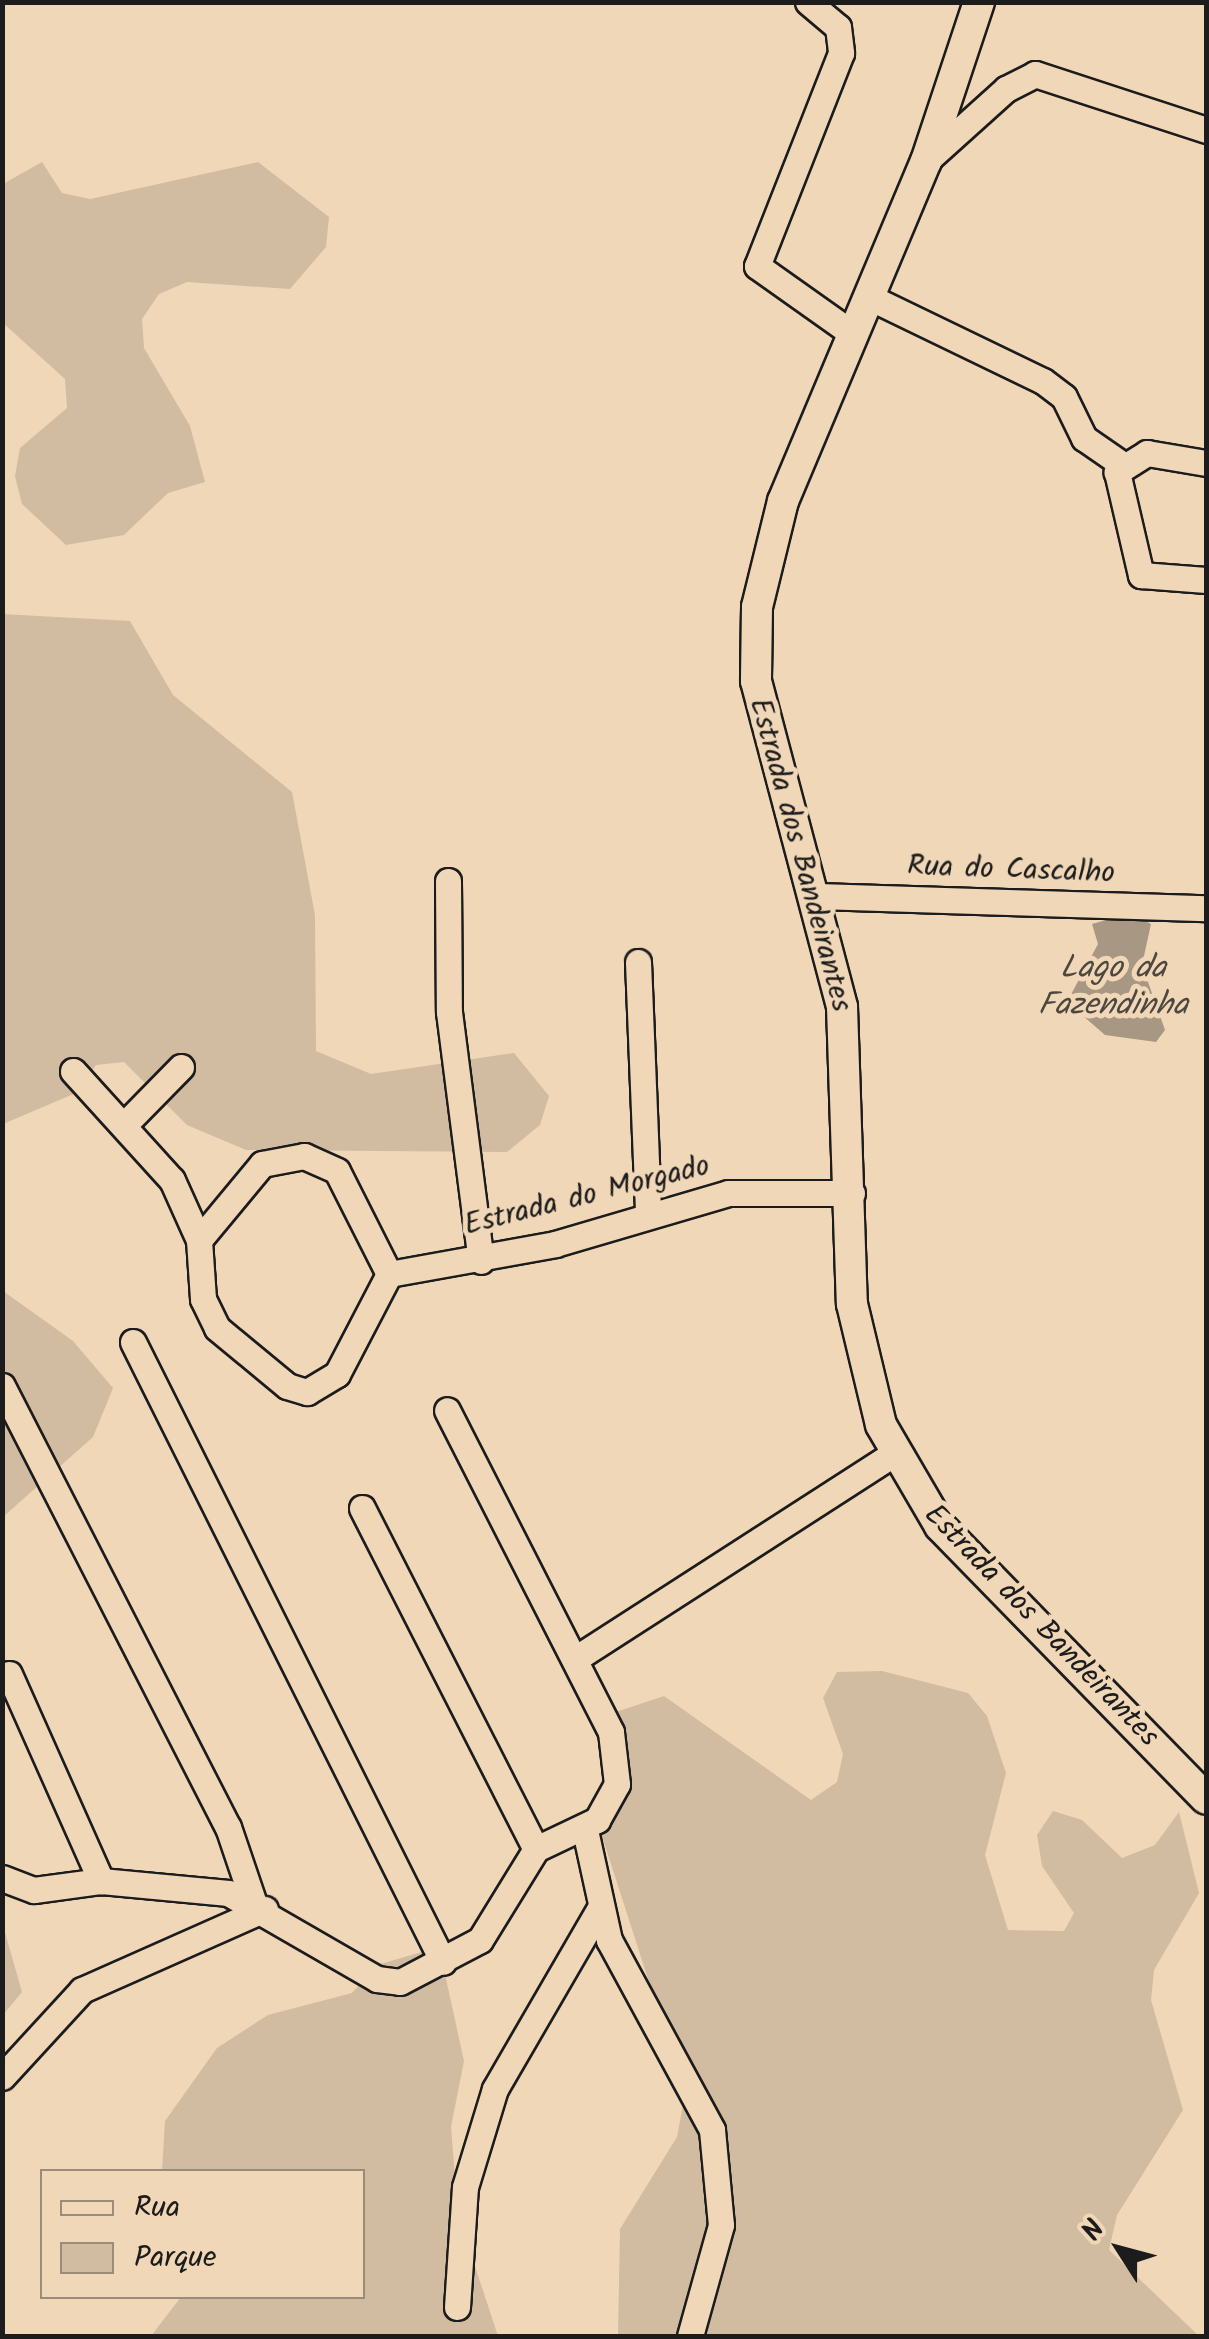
<!DOCTYPE html>
<html>
<head>
<meta charset="utf-8">
<style>
	body { margin:0 }
	#map { position:relative; width:1209px; height:2339px; overflow:hidden; background:#f0d7b8; font-family:Kalam,sans-serif }
	div>[style] { position:absolute }
	[style*='--x'] { left:calc(var(--x)*1px); top:calc(var(--y)*1px); width:calc(var(--w)*1px); rotate:calc(var(--a)*1deg) }
	.green>* { inset:0; background:#d1bba1 }
	.water>* { inset:0; background:#a79783 }
	.roads { filter:drop-shadow(2px 0 #1c1c1c) drop-shadow(-2px 0 #1c1c1c) drop-shadow(0 2px #1c1c1c) drop-shadow(0 -2px #1c1c1c) }
	.minor>* { height:25px; margin:-12.5px; padding:0 12.5px; transform-origin:12.5px; border-radius:12.5px; background:#f0d7b8 }
	.major>* { height:30px; margin:-15px; padding:0 15px; transform-origin:15px; border-radius:15px; background:#f0d7b8 }
	span { translate:-50% -50%; white-space:nowrap; text-align:center; line-height:1.15; -webkit-text-stroke:10px #f0d7b8; paint-order:stroke }
	.street-label { font-size:30px; color:#1c1c1c }
	.water-label { font-size:32px; color:#4d4740; font-style:italic }
	.frame { position:absolute; inset:0; border:5px solid #1c1c1c; pointer-events:none }
	.legend { position:absolute; left:40px; top:2169px; width:325px; height:130px; box-sizing:border-box; background:#f0d7b8; border:2px solid #9b8c7a; margin:0; padding:12px 18px; list-style:none; font-size:30px; color:#1c1c1c }
	.legend li { display:flex; align-items:center; gap:20px; height:50px }
	.legend b { width:50px; border:2px solid #9b8c7a }
	.north { position:absolute; left:1069px; top:2199px; width:100px; height:100px; -webkit-text-stroke:8px #f0d7b8; paint-order:stroke; rotate:306deg; font-size:28px; font-weight:700; line-height:40px; text-align:center; color:#1c1c1c }
	.north::after { content:''; display:block; margin:auto; width:35px; height:45px; background:#1c1c1c; clip-path:polygon(50% 0,100% 100%,50% 72%,0 100%) }
</style>
</head>
<body>
<div id="map">
	<div class="green">
		<div style="clip-path:polygon(42px 162px,62px 193px,90px 199px,258px 162px,329px 217px,326px 247px,290px 289px,187px 282px,159px 294px,142px 319px,144px 348px,190px 426px,205px 482px,168px 493px,124px 535px,66px 545px,22px 504px,15px 476px,20px 448px,67px 408px,65px 379px,3px 323px,3px 184px)"></div>
		<div style="clip-path:polygon(2px 614px,130px 621px,173px 695px,292px 792px,315px 915px,316px 1051px,371px 1074px,514px 1053px,549px 1096px,540px 1125px,507px 1152px,246px 1150px,187px 1125px,124px 1062px,96px 1065px,76px 1093px,3px 1124px)"></div>
		<div style="clip-path:polygon(3px 1291px,73px 1341px,113px 1388px,93px 1437px,3px 1517px)"></div>
		<div style="clip-path:polygon(882px 1671px,968px 1693px,987px 1716px,1006px 1773px,985px 1855px,1008px 1930px,1064px 1931px,1074px 1913px,1042px 1866px,1037px 1835px,1053px 1811px,1082px 1820px,1122px 1858px,1155px 1845px,1179px 1812px,1199px 1893px,1154px 1970px,1151px 2000px,1183px 2110px,1117px 2215px,1109px 2250px,1199px 2336px,618px 2336px,620px 2229px,677px 2137px,685px 2094px,594px 1811px,618px 1765px,616px 1712px,664px 1696px,811px 1800px,837px 1782px,843px 1754px,823px 1698px,837px 1672px)"></div>
		<div style="clip-path:polygon(2px 1922px,22px 1992px,3px 2015px,2px 2015px)"></div>
		<div style="clip-path:polygon(439px 1947px,464px 2061px,451px 2127px,458px 2215px,498px 2336px,151px 2336px,181px 2297px,362px 2296px,362px 2172px,162px 2171px,165px 2121px,217px 2048px,268px 2015px,352px 1993px,377px 1965px)"></div>
	</div>
	<div class="water">
		<div style="clip-path:polygon(1131px 913px,1151px 924px,1142px 965px,1165px 1030px,1156px 1042px,1105px 1035px,1067px 1002px,1098px 944px,1092px 924px)"></div>
	</div>
	<div class="roads">
		<div class="minor">
			<div style="--x:808;--y:2;--w:39;--a:40"></div>
			<div style="--x:838;--y:27;--w:26;--a:83"></div>
			<div style="--x:841;--y:53;--w:229;--a:111.5"></div>
			<div style="--x:757;--y:266;--w:118;--a:35.3"></div>
			<div style="--x:926;--y:161;--w:108;--a:-42"></div>
			<div style="--x:1006;--y:89;--w:33;--a:-27"></div>
			<div style="--x:1035;--y:74;--w:180;--a:18.1"></div>
			<div style="--x:869;--y:297;--w:193;--a:25.8"></div>
			<div style="--x:1043;--y:381;--w:26;--a:37"></div>
			<div style="--x:1064;--y:397;--w:46;--a:64"></div>
			<div style="--x:1084;--y:438;--w:47;--a:34.7"></div>
			<div style="--x:1206;--y:463;--w:60;--a:-170.4"></div>
			<div style="--x:1147;--y:453;--w:36;--a:148"></div>
			<div style="--x:1117;--y:472;--w:106;--a:76.9"></div>
			<div style="--x:1141;--y:575;--w:65;--a:4.4"></div>
			<div style="--x:448;--y:881;--w:131;--a:89.6"></div>
			<div style="--x:449;--y:1012;--w:251;--a:82.7"></div>
			<div style="--x:814;--y:896;--w:392;--a:1.8"></div>
			<div style="--x:638;--y:962;--w:252;--a:87.7"></div>
			<div style="--x:73;--y:1071;--w:147;--a:47.8"></div>
			<div style="--x:172;--y:1180;--w:66;--a:65.8"></div>
			<div style="--x:199;--y:1240;--w:59;--a:86.1"></div>
			<div style="--x:203;--y:1299;--w:32;--a:64"></div>
			<div style="--x:217;--y:1328;--w:91;--a:39.6"></div>
			<div style="--x:287;--y:1386;--w:21;--a:17"></div>
			<div style="--x:307;--y:1392;--w:35;--a:-31"></div>
			<div style="--x:337;--y:1374;--w:113;--a:-62.5"></div>
			<div style="--x:389;--y:1274;--w:169;--a:-10.2"></div>
			<div style="--x:555;--y:1244;--w:180;--a:-16.4"></div>
			<div style="--x:728;--y:1193;--w:124;--a:0"></div>
			<div style="--x:127;--y:1122;--w:77;--a:-45.5"></div>
			<div style="--x:199;--y:1240;--w:99;--a:-50.3"></div>
			<div style="--x:262;--y:1164;--w:43;--a:-10.8"></div>
			<div style="--x:304;--y:1156;--w:36;--a:24"></div>
			<div style="--x:337;--y:1171;--w:115;--a:63.2"></div>
			<div style="--x:133;--y:1342;--w:693;--a:63.43"></div>
			<div style="--x:2;--y:1386;--w:496;--a:62.9"></div>
			<div style="--x:228;--y:1827;--w:78;--a:71.3"></div>
			<div style="--x:362;--y:1508;--w:383;--a:63"></div>
			<div style="--x:575;--y:1659;--w:378;--a:-32.8"></div>
			<div style="--x:9;--y:1674;--w:227;--a:66"></div>
			<div style="--x:585;--y:1830;--w:113;--a:77.7"></div>
			<div style="--x:609;--y:1940;--w:216;--a:61.5"></div>
			<div style="--x:712;--y:2130;--w:95;--a:84.6"></div>
			<div style="--x:721;--y:2225;--w:115;--a:105.6"></div>
			<div style="--x:2;--y:1878;--w:34;--a:21"></div>
			<div style="--x:34;--y:1890;--w:68;--a:-7.7"></div>
			<div style="--x:101;--y:1881;--w:128;--a:5.4"></div>
			<div style="--x:228;--y:1893;--w:172;--a:30"></div>
			<div style="--x:377;--y:1979;--w:23;--a:7"></div>
			<div style="--x:400;--y:1982;--w:90;--a:-27.7"></div>
			<div style="--x:480;--y:1940;--w:107;--a:-58.4"></div>
			<div style="--x:536;--y:1849;--w:68;--a:-25.4"></div>
			<div style="--x:597;--y:1820;--w:41;--a:-60.9"></div>
			<div style="--x:617;--y:1784;--w:52;--a:-96.6"></div>
			<div style="--x:611;--y:1732;--w:361;--a:-117"></div>
			<div style="--x:2;--y:2077;--w:118;--a:-47.4"></div>
			<div style="--x:82;--y:1990;--w:200;--a:-23.9"></div>
			<div style="--x:457;--y:2307;--w:120;--a:-86.2"></div>
			<div style="--x:465;--y:2187;--w:102;--a:-73"></div>
			<div style="--x:495;--y:2089;--w:206;--a:-59.9"></div>
		</div>
		<div class="major">
			<div style="--x:979;--y:2;--w:168;--a:108.4"></div>
			<div style="--x:926;--y:161;--w:369;--a:112.8"></div>
			<div style="--x:783;--y:501;--w:109;--a:103.8"></div>
			<div style="--x:757;--y:607;--w:74;--a:90.8"></div>
			<div style="--x:756;--y:681;--w:337;--a:75.2"></div>
			<div style="--x:842;--y:1007;--w:297;--a:88.1"></div>
			<div style="--x:852;--y:1304;--w:124;--a:76.5"></div>
			<div style="--x:881;--y:1425;--w:117;--a:59.7"></div>
			<div style="--x:940;--y:1526;--w:381;--a:45.7"></div>
		</div>
	</div>
	<div class="street-label">
		<span style="left:800px;top:855px;rotate:75deg">Estrada dos Bandeirantes</span>
		<span style="left:1011px;top:870px;rotate:2deg">Rua do Cascalho</span>
		<span style="left:587px;top:1196px;rotate:-14deg">Estrada do Morgado</span>
		<span style="left:1041px;top:1626px;rotate:46deg">Estrada dos Bandeirantes</span>
	</div>
	<div class="water-label">
		<span style="left:1113px;top:988px">Lago da<br>Fazendinha</span>
	</div>
	<div class="frame"></div>
	<ul class="legend">
	<li><b style="height:12px;background:#f0d7b8"></b>Rua</li>
	<li><b style="height:28px;background:#d1bba1"></b>Parque</li>
	</ul>
	<div class="north">N</div>
</div>
</body>
</html>
